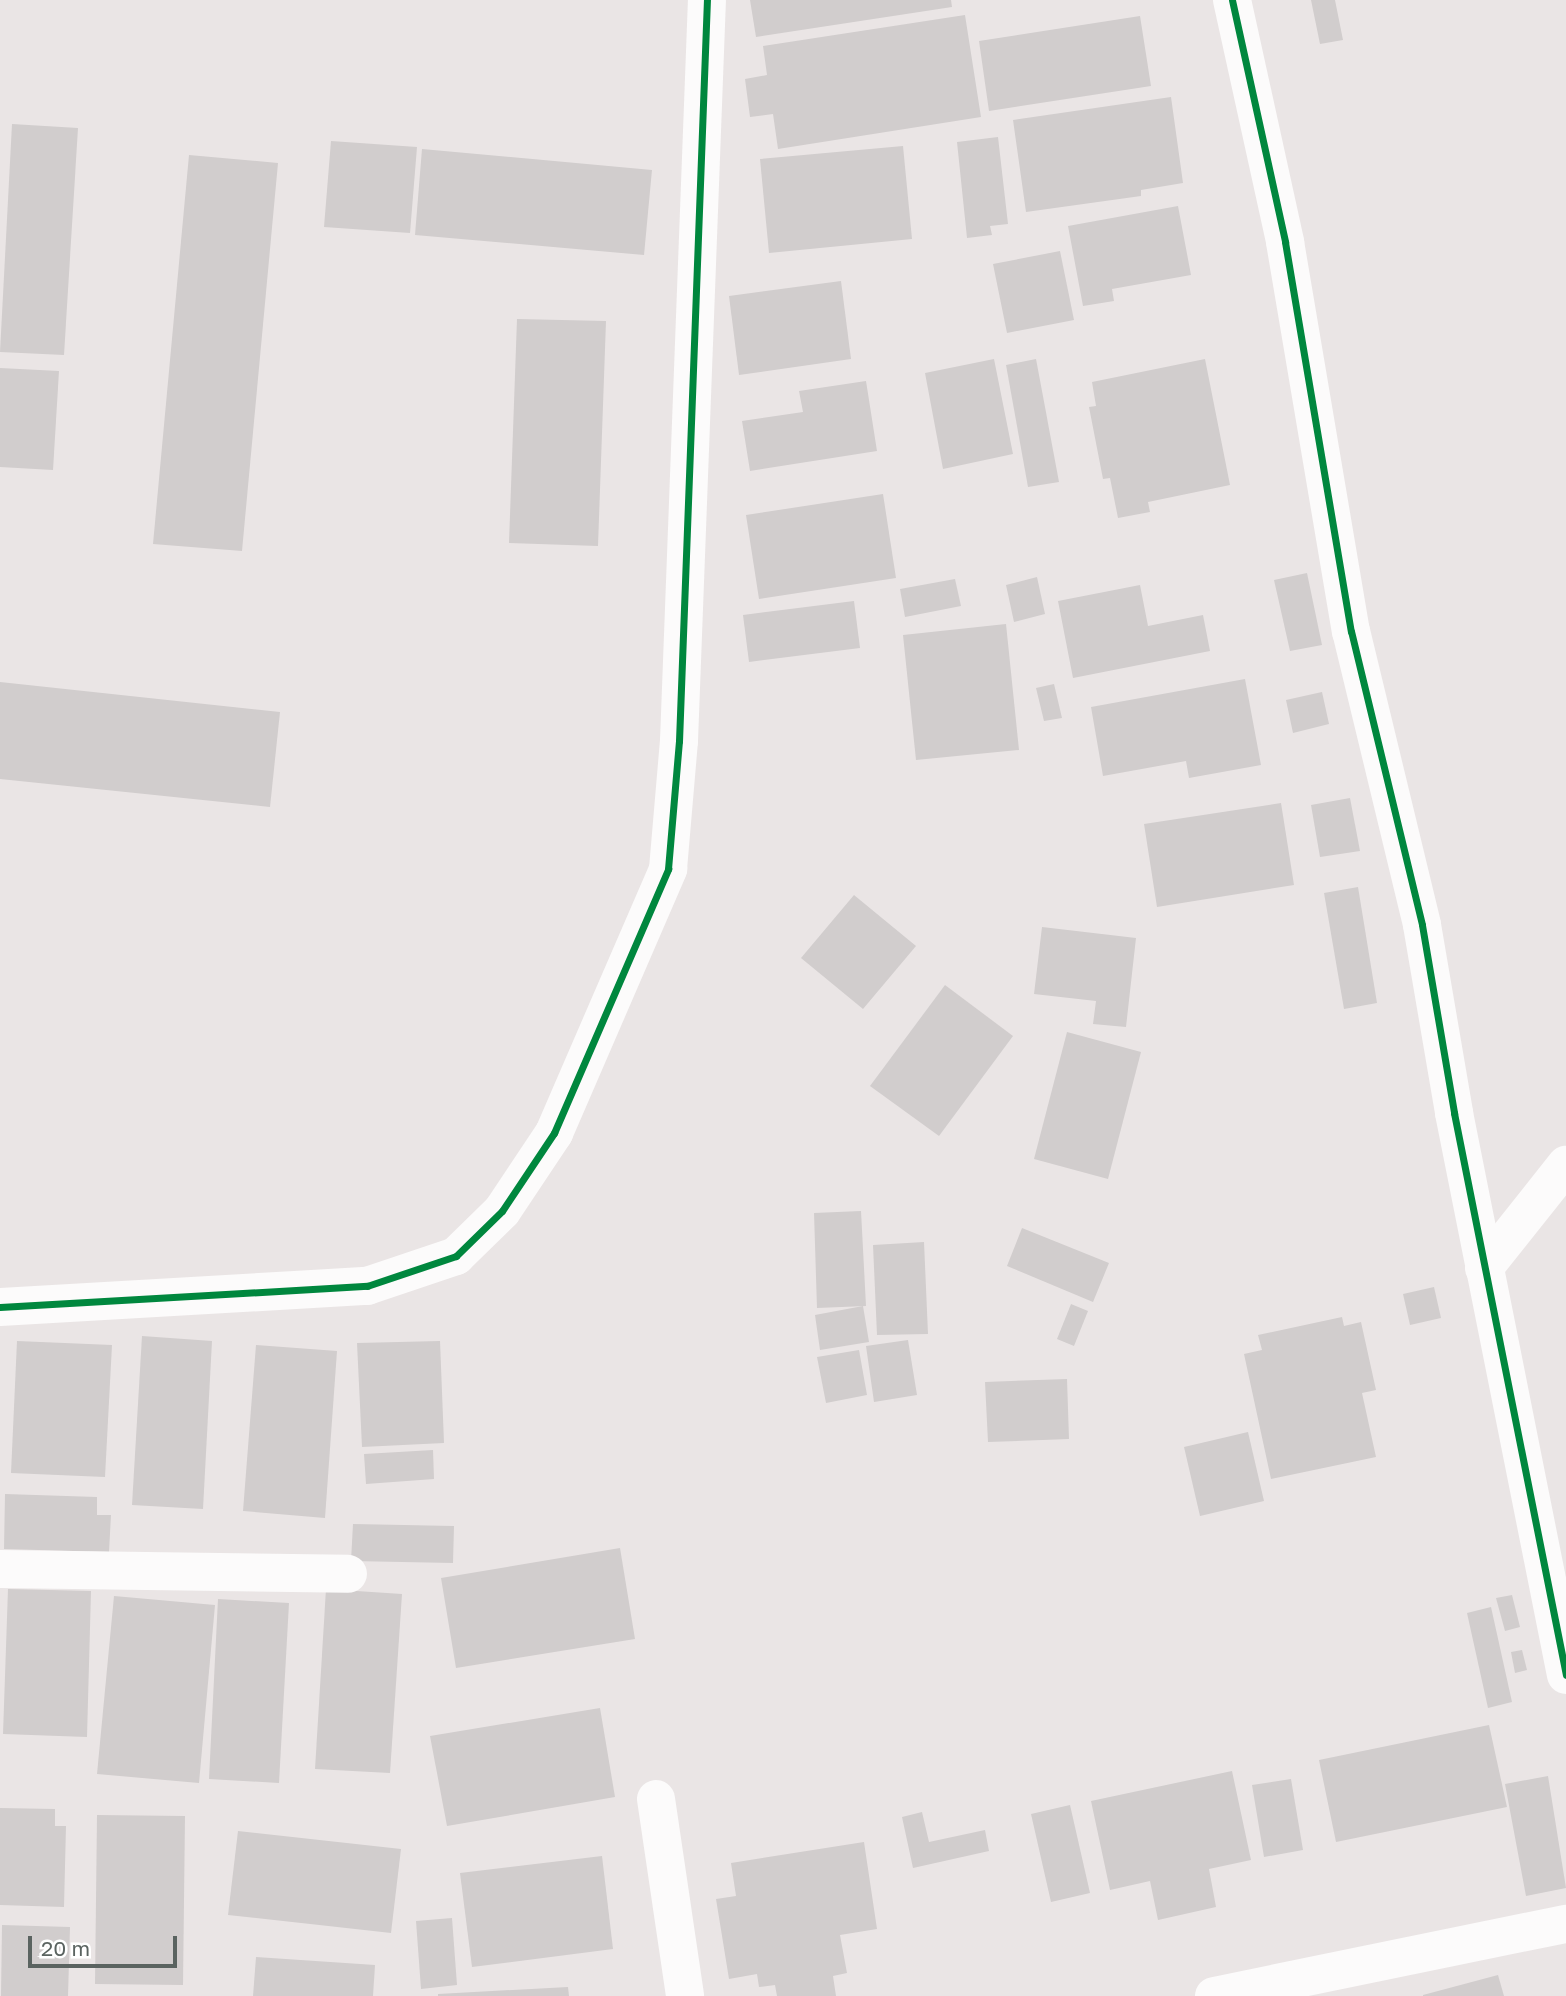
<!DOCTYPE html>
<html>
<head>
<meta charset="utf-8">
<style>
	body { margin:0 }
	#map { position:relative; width:1566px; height:1996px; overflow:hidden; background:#eae5e5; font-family:"Golos Text",sans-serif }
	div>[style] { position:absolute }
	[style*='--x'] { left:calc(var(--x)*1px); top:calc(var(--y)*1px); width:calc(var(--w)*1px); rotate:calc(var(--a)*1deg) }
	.building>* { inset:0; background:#d1cdcd }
	.minor>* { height:38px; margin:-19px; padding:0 19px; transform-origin:19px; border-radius:19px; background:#fcfbfb }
	.cycleway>* { height:7px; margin:-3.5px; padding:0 3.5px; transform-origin:3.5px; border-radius:3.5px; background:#00873e }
	span { translate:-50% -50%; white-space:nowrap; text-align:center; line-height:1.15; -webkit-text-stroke:5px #fff; paint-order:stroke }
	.scale { position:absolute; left:28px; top:1936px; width:149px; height:32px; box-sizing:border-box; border:4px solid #5a6360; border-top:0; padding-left:9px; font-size:21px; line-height:24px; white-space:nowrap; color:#5a6360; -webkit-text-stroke:5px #fff; paint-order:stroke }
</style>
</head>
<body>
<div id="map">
	<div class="building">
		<div style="clip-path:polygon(750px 0,951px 0,952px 7px,756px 37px)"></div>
		<div style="clip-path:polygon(1311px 0,1335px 0,1343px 40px,1320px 44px)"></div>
		<div style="clip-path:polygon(965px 15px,981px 117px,778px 149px,773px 114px,750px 117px,745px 79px,767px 75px,763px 46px)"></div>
		<div style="clip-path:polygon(1140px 16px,1151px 86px,989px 111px,979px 41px)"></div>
		<div style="clip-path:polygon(1171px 97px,1183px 183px,1141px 190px,1141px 196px,1026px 212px,1013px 120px)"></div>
		<div style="clip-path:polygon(12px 124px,78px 128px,64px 355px,0 352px)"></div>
		<div style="clip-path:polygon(998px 137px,1008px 224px,990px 226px,992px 235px,967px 238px,957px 142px)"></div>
		<div style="clip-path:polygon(331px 141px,417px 147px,410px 233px,324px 227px)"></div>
		<div style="clip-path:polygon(903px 146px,912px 239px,769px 253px,760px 159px)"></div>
		<div style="clip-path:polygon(422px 149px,652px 170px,644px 255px,415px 235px)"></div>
		<div style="clip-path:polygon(189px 155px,278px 163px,242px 551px,153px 544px)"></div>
		<div style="clip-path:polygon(1178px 206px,1191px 275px,1112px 289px,1114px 301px,1083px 306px,1068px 226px)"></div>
		<div style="clip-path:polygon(1060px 251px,1074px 320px,1007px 333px,993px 264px)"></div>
		<div style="clip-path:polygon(841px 281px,851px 359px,739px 375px,729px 296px)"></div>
		<div style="clip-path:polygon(517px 319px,606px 321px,598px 546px,509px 543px)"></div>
		<div style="clip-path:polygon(994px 359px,1013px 454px,943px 469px,925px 373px)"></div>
		<div style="clip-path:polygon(1036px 359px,1059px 482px,1028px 487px,1006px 365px)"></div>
		<div style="clip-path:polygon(1205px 359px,1230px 485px,1148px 502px,1150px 512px,1118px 518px,1110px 478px,1103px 479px,1089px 407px,1096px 406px,1092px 382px)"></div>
		<div style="clip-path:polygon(0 368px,59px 371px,53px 470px,0 467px)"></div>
		<div style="clip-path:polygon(866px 381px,877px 451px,750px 471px,742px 421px,803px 412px,799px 391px)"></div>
		<div style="clip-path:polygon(883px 494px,896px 578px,759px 599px,746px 515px)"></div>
		<div style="clip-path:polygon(1307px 573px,1322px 645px,1290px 651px,1274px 580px)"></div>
		<div style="clip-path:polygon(1037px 577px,1045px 614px,1014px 622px,1006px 585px)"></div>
		<div style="clip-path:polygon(955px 579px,961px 606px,905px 617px,900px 589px)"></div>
		<div style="clip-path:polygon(1140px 585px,1148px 626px,1203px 615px,1210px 651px,1073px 678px,1058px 601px)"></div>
		<div style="clip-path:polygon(854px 601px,860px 648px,749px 662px,743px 615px)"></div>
		<div style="clip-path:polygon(1006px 624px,1019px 750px,916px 760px,903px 635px)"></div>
		<div style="clip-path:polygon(1245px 679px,1261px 765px,1189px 778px,1186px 761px,1103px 776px,1091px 707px)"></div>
		<div style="clip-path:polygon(0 682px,280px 712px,270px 807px,0 779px)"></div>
		<div style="clip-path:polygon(1054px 684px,1062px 718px,1044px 721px,1036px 688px)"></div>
		<div style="clip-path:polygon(1322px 692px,1329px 724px,1293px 733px,1286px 700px)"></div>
		<div style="clip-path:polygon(1350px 798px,1360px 851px,1320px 857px,1311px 805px)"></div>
		<div style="clip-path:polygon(1281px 803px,1294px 885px,1157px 907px,1144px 824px)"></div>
		<div style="clip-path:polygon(1358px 887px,1377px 1003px,1344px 1009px,1324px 893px)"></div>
		<div style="clip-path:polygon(854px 895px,916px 946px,863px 1009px,801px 958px)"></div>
		<div style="clip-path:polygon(1042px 927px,1136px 938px,1126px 1027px,1093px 1024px,1096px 1001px,1034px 994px)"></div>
		<div style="clip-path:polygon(945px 985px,1013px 1036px,939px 1136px,870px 1086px)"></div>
		<div style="clip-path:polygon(1067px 1032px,1141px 1052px,1108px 1179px,1034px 1159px)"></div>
		<div style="clip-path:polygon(861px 1211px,866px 1306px,817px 1308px,814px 1213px)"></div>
		<div style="clip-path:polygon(1022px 1228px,1109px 1263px,1093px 1302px,1007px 1266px)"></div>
		<div style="clip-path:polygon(924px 1242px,928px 1334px,877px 1335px,873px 1245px)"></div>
		<div style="clip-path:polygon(1434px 1287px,1441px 1318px,1410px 1325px,1403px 1294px)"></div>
		<div style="clip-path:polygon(1071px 1304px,1088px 1311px,1074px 1346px,1057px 1339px)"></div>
		<div style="clip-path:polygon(863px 1306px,869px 1342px,820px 1350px,815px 1315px)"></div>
		<div style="clip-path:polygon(1342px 1317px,1344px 1326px,1361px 1322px,1376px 1390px,1362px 1393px,1376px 1457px,1271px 1479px,1244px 1354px,1262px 1350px,1258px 1335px)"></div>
		<div style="clip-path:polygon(142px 1336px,212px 1341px,203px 1509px,132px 1505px)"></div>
		<div style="clip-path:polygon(908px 1340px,917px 1395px,874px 1402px,866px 1346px)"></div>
		<div style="clip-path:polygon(17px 1341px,112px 1345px,105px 1477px,11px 1473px)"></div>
		<div style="clip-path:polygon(440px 1341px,444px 1443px,362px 1447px,357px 1343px)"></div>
		<div style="clip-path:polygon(256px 1345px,337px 1351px,325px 1518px,243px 1511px)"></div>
		<div style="clip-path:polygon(859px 1350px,867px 1395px,826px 1403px,817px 1357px)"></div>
		<div style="clip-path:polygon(1067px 1379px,1069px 1439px,988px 1442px,985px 1382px)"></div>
		<div style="clip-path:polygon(1248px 1432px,1264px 1501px,1200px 1516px,1184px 1447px)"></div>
		<div style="clip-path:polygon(433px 1450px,434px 1479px,366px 1484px,364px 1454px)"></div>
		<div style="clip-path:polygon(5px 1494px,97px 1497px,97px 1515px,111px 1515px,109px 1552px,4px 1549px)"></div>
		<div style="clip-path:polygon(353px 1524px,454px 1526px,453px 1563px,351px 1561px)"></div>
		<div style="clip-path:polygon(620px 1548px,635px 1639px,456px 1668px,441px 1578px)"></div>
		<div style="clip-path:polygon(8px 1589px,91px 1591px,87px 1737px,3px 1734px)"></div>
		<div style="clip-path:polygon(326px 1589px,402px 1594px,390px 1773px,315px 1769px)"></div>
		<div style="clip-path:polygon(1512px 1595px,1520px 1627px,1505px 1631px,1496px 1598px)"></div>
		<div style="clip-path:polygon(114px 1596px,215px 1605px,199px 1783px,97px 1774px)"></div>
		<div style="clip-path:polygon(218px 1599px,289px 1603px,279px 1783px,209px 1779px)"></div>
		<div style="clip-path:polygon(1491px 1607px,1512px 1702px,1488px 1708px,1467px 1613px)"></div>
		<div style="clip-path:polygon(1522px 1650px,1527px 1670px,1515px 1673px,1511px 1652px)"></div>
		<div style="clip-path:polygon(600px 1708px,615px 1797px,447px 1826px,430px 1736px)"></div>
		<div style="clip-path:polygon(1489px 1725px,1507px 1807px,1336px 1842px,1319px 1760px)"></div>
		<div style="clip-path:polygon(1232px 1771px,1251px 1860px,1209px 1869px,1216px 1907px,1158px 1920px,1150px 1881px,1110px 1890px,1091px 1801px)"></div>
		<div style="clip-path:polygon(1548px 1776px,1566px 1888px,1526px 1896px,1505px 1784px)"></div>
		<div style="clip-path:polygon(1291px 1779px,1303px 1850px,1264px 1857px,1252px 1785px)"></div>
		<div style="clip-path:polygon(1070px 1805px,1090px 1893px,1051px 1902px,1031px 1814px)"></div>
		<div style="clip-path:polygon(0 1808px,55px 1809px,55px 1826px,66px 1826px,64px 1907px,0 1905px)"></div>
		<div style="clip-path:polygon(922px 1812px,929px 1842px,985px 1830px,989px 1851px,913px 1868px,902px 1817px)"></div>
		<div style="clip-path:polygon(97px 1815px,185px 1816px,183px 1985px,95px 1984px)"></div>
		<div style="clip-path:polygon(238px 1831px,401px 1849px,391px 1933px,228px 1915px)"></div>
		<div style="clip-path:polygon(864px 1842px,877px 1929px,840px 1935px,847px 1973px,833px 1976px,836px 1996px,777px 1996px,775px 1985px,759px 1987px,757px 1974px,729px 1979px,716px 1899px,736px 1896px,731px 1863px)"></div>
		<div style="clip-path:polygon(602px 1856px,613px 1949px,472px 1967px,460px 1873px)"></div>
		<div style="clip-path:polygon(452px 1918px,457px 1985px,421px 1989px,416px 1921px)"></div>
		<div style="clip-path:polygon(2px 1925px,70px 1927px,68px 1996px,1px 1996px)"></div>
		<div style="clip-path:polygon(256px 1957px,375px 1965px,373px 1996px,253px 1996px)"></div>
		<div style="clip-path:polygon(1498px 1975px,1504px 1996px,1423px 1996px,1423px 1995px)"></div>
		<div style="clip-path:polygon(568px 1987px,569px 1996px,438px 1996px,438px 1994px)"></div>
	</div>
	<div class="minor">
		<div style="--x:1232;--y:0;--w:248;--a:77.6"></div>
		<div style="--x:1285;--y:242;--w:395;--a:80.4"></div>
		<div style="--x:1351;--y:631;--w:302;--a:76.4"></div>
		<div style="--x:1422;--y:925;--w:191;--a:80.3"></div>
		<div style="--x:1454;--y:1113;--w:573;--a:78.73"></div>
		<div style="--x:1484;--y:1268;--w:132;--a:-51.5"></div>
		<div style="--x:0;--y:1307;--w:368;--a:-3.3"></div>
		<div style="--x:367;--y:1286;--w:94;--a:-18.6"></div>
		<div style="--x:456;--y:1256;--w:64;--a:-44.4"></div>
		<div style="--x:502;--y:1211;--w:94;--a:-56.3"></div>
		<div style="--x:554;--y:1133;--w:288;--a:-66.6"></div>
		<div style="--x:668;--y:869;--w:128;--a:-85.1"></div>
		<div style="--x:679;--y:741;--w:742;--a:-87.84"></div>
		<div style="--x:0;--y:1569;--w:348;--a:0.8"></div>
		<div style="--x:656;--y:1799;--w:199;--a:81.6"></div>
		<div style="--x:1214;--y:1996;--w:359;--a:-11.6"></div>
	</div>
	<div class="cycleway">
		<div style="--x:1232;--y:0;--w:248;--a:77.6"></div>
		<div style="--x:1285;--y:242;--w:395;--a:80.4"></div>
		<div style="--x:1351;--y:631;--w:302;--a:76.4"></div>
		<div style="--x:1422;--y:925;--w:191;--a:80.3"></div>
		<div style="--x:1454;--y:1113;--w:573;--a:78.73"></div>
		<div style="--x:0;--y:1307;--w:368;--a:-3.3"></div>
		<div style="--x:367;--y:1286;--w:94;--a:-18.6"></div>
		<div style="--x:456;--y:1256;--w:64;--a:-44.4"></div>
		<div style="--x:502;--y:1211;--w:94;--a:-56.3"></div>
		<div style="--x:554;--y:1133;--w:288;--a:-66.6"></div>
		<div style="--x:668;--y:869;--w:128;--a:-85.1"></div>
		<div style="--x:679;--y:741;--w:742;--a:-87.84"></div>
	</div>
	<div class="scale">20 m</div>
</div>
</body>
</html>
